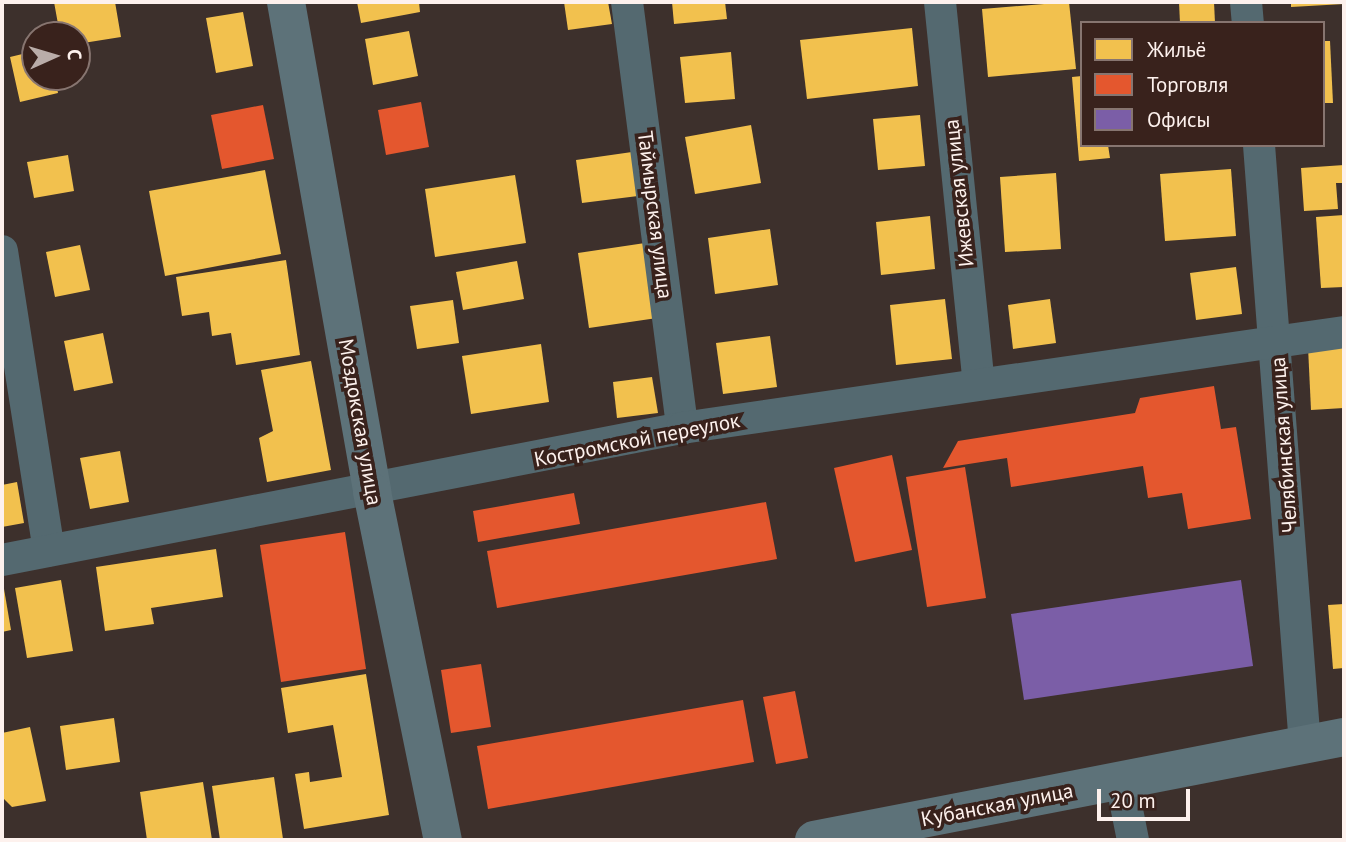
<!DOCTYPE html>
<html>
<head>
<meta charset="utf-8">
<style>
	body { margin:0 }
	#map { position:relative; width:1346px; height:842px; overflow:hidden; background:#3d302c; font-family:"PT Sans",sans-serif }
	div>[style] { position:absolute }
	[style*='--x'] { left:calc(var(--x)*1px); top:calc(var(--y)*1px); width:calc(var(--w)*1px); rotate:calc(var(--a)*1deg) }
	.homes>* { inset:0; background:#f2c14e }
	.shops>* { inset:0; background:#e4572e }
	.offices>* { inset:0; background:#7b5ea7 }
	.minor>* { height:32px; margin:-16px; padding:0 16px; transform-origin:16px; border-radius:16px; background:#546970 }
	.major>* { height:38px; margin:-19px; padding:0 19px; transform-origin:19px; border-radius:19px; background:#5d7279 }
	span { translate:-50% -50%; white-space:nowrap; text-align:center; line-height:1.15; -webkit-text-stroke:7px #39221c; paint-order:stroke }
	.street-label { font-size:21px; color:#fdf1ed }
	.frame { position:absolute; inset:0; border:4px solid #fdf1ed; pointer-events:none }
	.legend { position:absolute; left:1080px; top:21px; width:245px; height:126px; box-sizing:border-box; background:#39221c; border:2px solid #877570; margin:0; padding:9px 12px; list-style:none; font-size:21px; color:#fdf1ed }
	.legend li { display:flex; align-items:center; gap:14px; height:35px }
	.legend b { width:35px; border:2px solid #877570 }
	.north { position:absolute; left:21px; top:21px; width:70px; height:70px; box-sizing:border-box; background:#39221c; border:2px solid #877570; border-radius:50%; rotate:86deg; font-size:19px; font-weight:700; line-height:28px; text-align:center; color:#fdf1ed }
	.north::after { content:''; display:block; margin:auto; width:24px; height:32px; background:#baada9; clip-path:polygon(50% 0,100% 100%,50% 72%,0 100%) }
	.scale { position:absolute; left:1097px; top:789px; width:93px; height:32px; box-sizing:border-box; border:4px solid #fdf1ed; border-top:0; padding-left:9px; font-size:21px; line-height:24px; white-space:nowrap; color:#fdf1ed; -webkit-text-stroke:5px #39221c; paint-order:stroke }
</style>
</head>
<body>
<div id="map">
	<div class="homes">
		<div style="clip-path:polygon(54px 2px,115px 2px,121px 37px,77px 44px,77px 35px,60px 35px)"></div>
		<div style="clip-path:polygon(357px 2px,419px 2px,420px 12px,361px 23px)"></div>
		<div style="clip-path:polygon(564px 2px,608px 2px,612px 24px,568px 30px)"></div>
		<div style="clip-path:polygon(672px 2px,725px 2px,727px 19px,674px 24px)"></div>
		<div style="clip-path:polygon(1069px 2px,1076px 69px,988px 77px,982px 9px)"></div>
		<div style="clip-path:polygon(1179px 2px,1214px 2px,1215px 23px,1180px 23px)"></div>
		<div style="clip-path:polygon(1291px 2px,1344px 2px,1344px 4px,1291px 7px)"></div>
		<div style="clip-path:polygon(243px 12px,253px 66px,216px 73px,206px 18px)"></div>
		<div style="clip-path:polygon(912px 28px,918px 86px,807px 99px,800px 40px)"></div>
		<div style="clip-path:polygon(409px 31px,418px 76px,373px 85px,365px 39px)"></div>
		<div style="clip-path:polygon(1323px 41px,1330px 41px,1333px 103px,1323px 103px)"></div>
		<div style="clip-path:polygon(35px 51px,35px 77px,55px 77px,58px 93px,20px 102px,10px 57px)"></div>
		<div style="clip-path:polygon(731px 52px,735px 99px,685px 103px,680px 57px)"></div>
		<div style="clip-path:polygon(1082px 76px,1082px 145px,1108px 145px,1110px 158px,1079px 161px,1072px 77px)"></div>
		<div style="clip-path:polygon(920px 115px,925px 166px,878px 170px,873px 119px)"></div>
		<div style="clip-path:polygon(751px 125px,761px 183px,695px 194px,685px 137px)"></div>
		<div style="clip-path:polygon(632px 152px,638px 196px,582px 203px,576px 160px)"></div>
		<div style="clip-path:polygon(68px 155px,74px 191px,34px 198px,27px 162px)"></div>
		<div style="clip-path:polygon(1344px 165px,1344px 183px,1336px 183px,1338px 209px,1304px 211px,1301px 168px)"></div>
		<div style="clip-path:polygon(1231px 169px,1236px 236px,1165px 241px,1160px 174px)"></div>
		<div style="clip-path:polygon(265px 170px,281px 254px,165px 276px,149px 191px)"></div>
		<div style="clip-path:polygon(1056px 173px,1061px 249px,1005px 252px,1000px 177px)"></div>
		<div style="clip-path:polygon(515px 175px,526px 243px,435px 257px,425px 189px)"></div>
		<div style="clip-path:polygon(1344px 215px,1344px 287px,1321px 288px,1316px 217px)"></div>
		<div style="clip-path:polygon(930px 216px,935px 269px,881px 275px,876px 222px)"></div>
		<div style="clip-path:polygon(770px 229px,778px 285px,715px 294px,708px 238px)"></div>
		<div style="clip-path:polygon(645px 243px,657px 318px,589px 328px,578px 253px)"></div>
		<div style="clip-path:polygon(80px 245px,90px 290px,55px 297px,46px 252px)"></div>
		<div style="clip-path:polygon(286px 260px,300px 355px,236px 365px,231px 333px,212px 336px,209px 312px,182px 316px,176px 277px)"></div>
		<div style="clip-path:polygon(517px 261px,524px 299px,463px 310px,456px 272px)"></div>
		<div style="clip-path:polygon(1236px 267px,1242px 314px,1196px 320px,1190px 273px)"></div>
		<div style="clip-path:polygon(945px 299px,952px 359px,896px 365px,890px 305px)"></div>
		<div style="clip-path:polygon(1050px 299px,1056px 343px,1013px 349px,1008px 305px)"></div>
		<div style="clip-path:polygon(453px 300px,459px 343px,417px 349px,410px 306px)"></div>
		<div style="clip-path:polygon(103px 333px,113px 383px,74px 391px,64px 341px)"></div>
		<div style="clip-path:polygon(770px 336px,777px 387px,723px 394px,716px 343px)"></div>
		<div style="clip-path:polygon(541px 344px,549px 402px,471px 414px,462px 356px)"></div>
		<div style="clip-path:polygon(1344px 344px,1344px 408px,1311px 410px,1308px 347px)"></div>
		<div style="clip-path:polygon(311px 361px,331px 470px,267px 482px,259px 438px,273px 431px,261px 370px)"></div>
		<div style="clip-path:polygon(652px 377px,658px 413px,617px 418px,613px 382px)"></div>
		<div style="clip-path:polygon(120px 451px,129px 502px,90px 509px,80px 458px)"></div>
		<div style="clip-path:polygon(17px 482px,24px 523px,2px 527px,2px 485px)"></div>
		<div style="clip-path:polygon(216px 549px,223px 597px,151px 608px,154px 624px,105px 631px,96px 567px)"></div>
		<div style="clip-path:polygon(61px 580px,73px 651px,27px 658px,15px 588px)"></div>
		<div style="clip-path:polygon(4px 589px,11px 630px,2px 632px,2px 590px)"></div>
		<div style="clip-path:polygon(1344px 604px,1344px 668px,1333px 669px,1328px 605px)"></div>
		<div style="clip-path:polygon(366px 674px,389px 815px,304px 829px,295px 774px,309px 772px,310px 782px,342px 777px,333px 725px,288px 733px,281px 688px)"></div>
		<div style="clip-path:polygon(114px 718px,120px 762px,66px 770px,60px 726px)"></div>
		<div style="clip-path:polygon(30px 727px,46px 801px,12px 807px,2px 797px,2px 733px)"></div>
		<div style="clip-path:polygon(274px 777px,283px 839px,220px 840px,212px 786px)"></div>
		<div style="clip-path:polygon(203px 782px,212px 840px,147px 840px,140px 792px)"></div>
	</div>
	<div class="shops">
		<div style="clip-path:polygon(421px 102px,429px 147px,386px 155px,378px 110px)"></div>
		<div style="clip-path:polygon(263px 105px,274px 159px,222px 169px,211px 115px)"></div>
		<div style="clip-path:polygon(1214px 386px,1221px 429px,1236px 427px,1251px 519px,1188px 529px,1182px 493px,1148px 498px,1143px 466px,1011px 487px,1007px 458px,943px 468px,958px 441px,1135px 413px,1140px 398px)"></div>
		<div style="clip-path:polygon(892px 455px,912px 550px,855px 562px,834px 468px)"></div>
		<div style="clip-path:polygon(965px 467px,986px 598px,927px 607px,906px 477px)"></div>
		<div style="clip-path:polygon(574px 493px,580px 524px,478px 542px,473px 511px)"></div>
		<div style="clip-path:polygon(766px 502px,777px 559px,497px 608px,487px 551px)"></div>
		<div style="clip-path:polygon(345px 532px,366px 669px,281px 682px,260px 545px)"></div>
		<div style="clip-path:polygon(481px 664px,491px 727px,451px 733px,441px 670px)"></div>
		<div style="clip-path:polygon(795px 691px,808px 758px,776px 764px,763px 697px)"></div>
		<div style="clip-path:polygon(743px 700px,754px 762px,488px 809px,477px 746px)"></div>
	</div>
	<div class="offices">
		<div style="clip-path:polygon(1241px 580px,1253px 666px,1024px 700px,1011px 614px)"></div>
	</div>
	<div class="minor">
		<div style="--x:627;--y:2;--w:430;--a:82.6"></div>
		<div style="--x:940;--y:2;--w:384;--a:84.2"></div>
		<div style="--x:1246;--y:2;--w:21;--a:85"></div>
		<div style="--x:1259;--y:145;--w:602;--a:85.62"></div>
		<div style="--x:2;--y:251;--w:303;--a:81.1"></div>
		<div style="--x:2;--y:560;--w:693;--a:-10.99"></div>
		<div style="--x:682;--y:428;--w:669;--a:-8.25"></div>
		<div style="--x:1121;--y:780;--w:61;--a:78.7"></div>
	</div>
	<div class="major">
		<div style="--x:286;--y:2;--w:497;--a:80"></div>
		<div style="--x:372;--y:492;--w:355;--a:78.5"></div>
		<div style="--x:814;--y:840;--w:540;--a:-11"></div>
	</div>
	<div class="street-label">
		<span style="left:959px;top:193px;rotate:-96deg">Ижевская улица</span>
		<span style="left:655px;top:215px;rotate:83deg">Таймырская улица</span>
		<span style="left:360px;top:422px;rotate:80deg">Моздокская улица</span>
		<span style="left:637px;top:440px;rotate:-11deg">Костромской переулок</span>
		<span style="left:1284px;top:445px;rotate:-94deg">Челябинская улица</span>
		<span style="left:997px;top:805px;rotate:-11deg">Кубанская улица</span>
	</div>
	<div class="frame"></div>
	<ul class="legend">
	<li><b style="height:19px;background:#f2c14e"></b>Жильё</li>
	<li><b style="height:19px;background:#e4572e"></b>Торговля</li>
	<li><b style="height:19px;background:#7b5ea7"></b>Офисы</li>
	</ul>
	<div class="north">С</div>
	<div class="scale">20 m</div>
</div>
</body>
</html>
